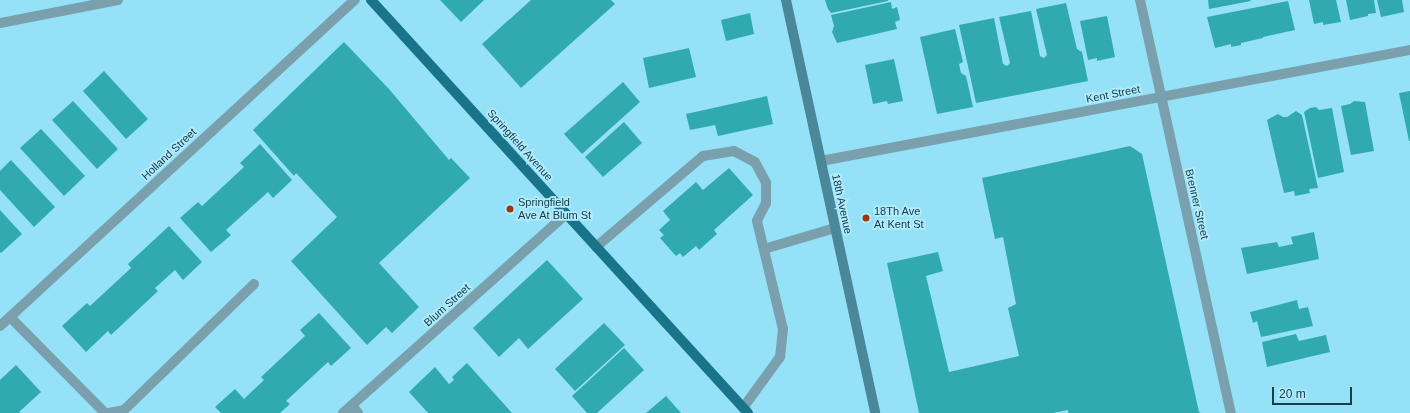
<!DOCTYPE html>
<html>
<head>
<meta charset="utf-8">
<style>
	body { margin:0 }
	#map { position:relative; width:1410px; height:413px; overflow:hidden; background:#94e1f8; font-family:Helvetica,sans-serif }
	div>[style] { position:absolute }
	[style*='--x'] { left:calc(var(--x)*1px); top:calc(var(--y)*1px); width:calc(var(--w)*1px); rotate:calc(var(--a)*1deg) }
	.building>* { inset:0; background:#31aaaf }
	.lane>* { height:10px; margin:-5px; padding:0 5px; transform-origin:5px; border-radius:5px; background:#7aa0ad }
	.street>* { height:10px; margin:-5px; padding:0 5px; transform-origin:5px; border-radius:5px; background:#7aa0ad }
	.secondary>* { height:10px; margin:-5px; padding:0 5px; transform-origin:5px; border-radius:5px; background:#498799 }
	.primary>* { height:10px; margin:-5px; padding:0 5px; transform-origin:5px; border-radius:5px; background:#19748b }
	.dots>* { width:11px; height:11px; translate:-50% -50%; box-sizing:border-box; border:2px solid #b3ebfc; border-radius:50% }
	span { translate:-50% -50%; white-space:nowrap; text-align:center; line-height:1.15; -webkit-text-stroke:3.5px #b3ebfc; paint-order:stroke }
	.street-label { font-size:11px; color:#14404c }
	.poi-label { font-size:11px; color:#14404c }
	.left { translate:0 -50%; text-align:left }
	.scale { position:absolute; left:1272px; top:387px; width:80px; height:18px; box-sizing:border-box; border:2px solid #14404c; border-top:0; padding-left:5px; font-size:12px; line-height:14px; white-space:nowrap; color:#14404c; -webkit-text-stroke:3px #b3ebfc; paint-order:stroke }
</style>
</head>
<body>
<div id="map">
	<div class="building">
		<div style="clip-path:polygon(440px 0,484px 0,461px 22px)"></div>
		<div style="clip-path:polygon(531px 0,611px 0,615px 4px,521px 88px,482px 44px)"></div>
		<div style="clip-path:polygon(825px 0,888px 0,888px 1px,831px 13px,828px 9px)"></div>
		<div style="clip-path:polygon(1208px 0,1250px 0,1251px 1px,1209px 9px)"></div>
		<div style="clip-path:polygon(1309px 0,1336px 0,1341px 22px,1323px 25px,1323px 22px,1314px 24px)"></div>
		<div style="clip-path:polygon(1346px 0,1374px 0,1376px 13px,1368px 14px,1368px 16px,1350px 20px)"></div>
		<div style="clip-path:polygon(1377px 0,1402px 0,1404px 12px,1381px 17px)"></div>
		<div style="clip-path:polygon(1288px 1px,1295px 30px,1263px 37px,1263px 38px,1241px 43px,1241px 45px,1231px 47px,1231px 44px,1215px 48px,1207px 17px)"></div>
		<div style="clip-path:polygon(891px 2px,892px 9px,897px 7px,900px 20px,895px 22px,897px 29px,837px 43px,832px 32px,834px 26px,831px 15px)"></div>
		<div style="clip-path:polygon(1066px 3px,1077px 49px,1082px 52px,1088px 81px,976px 103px,959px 25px,994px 18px,1003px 64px,1007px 66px,1010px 63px,999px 17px,1031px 11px,1040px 56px,1044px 58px,1047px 55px,1036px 9px)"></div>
		<div style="clip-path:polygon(750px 13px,754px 34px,726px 41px,721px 20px)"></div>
		<div style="clip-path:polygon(1107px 16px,1115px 57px,1097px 61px,1097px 58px,1088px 60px,1080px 21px)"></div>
		<div style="clip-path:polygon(955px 29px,963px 62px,959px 64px,961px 73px,966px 76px,973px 107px,937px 114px,920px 37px)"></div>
		<div style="clip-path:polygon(344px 42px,389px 89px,449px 160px,451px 158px,470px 178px,379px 263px,419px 307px,392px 333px,386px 327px,367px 345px,291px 261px,337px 217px,296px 173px,294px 176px,253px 130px)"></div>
		<div style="clip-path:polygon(689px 48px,696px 77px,649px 88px,643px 58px)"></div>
		<div style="clip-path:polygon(894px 59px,903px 101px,888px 104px,887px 101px,873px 104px,865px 65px)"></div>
		<div style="clip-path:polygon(104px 71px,148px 119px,126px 139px,83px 91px)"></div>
		<div style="clip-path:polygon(623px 82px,640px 102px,582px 154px,564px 134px)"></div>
		<div style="clip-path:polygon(1410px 91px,1410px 141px,1409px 141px,1399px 93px)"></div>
		<div style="clip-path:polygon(767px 96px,773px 124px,718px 136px,715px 125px,690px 130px,686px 114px)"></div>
		<div style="clip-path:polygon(73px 101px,118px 149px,97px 169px,52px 120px)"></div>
		<div style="clip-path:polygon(1354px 101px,1365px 102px,1374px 151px,1351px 155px,1341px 106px,1350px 104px)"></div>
		<div style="clip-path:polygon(1316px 107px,1319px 110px,1332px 108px,1344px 172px,1318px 178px,1304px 112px,1310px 108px)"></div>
		<div style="clip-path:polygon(1296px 111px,1302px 115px,1318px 188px,1309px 189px,1310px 193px,1295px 196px,1294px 191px,1284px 193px,1267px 120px,1278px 114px,1283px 117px,1287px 117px)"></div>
		<div style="clip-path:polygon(624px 122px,642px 143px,603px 177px,585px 157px)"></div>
		<div style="clip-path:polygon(41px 129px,85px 176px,64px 196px,20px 148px)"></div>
		<div style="clip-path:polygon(260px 144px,292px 180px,273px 198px,268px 192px,226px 230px,231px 235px,211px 252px,180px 218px,198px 202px,202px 206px,244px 167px,240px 163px)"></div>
		<div style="clip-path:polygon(1130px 146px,1142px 154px,1199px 412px,1201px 413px,1068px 413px,1068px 410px,1053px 413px,919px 413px,887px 263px,938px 252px,943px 271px,926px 276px,949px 372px,1019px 356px,1008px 308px,1016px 304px,1003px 237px,995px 239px,982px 178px)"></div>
		<div style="clip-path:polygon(11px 160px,55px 207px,34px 227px,0 190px,0 171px)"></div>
		<div style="clip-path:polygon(729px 168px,753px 195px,714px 230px,717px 234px,699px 250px,696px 246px,683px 257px,680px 253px,676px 256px,660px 238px,664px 235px,659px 230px,670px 220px,663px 211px,696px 182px,703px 190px)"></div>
		<div style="clip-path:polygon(0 210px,22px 234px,1px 253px,0 252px)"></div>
		<div style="clip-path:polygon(169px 226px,202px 262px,183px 280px,175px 270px,155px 288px,158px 291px,111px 335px,108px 331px,86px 352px,62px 326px,87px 303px,90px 306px,131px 268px,128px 264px)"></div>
		<div style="clip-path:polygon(1314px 232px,1319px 259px,1247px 274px,1241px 248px,1277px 242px,1279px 247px,1293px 244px,1291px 237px)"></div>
		<div style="clip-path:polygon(547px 260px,583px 299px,528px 349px,519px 338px,499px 357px,473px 328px)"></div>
		<div style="clip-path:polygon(1297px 300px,1299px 309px,1308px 307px,1313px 326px,1261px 337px,1257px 321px,1253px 323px,1250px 312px)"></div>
		<div style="clip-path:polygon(319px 313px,351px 348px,331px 366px,328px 362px,286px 401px,290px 404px,280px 413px,221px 413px,215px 407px,235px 389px,244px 399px,264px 380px,261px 377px,305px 336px,300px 330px)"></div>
		<div style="clip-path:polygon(604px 323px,625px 345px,575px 391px,555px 369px)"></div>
		<div style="clip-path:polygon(1296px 334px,1299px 341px,1326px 335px,1330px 352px,1267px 367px,1262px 342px)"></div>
		<div style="clip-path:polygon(624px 348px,644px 370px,597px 413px,587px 413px,572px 396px)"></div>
		<div style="clip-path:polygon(467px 363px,512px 413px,428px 413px,409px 392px,435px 367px,449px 384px,454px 380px,452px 377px)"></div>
		<div style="clip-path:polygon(16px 365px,41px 392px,19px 412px,21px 413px,0 413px,0 380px)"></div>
		<div style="clip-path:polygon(666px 396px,681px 413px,646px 413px)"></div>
	</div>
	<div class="lane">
		<div style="--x:596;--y:247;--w:140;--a:-40.4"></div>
		<div style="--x:703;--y:156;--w:31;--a:-9"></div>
		<div style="--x:734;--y:151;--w:24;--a:28"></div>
		<div style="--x:755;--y:162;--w:24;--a:62"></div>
		<div style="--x:766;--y:183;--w:20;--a:90"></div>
		<div style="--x:766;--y:203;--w:20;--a:117"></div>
		<div style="--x:757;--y:221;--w:111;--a:76.5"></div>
		<div style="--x:783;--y:329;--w:28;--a:96"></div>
		<div style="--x:780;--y:357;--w:63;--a:126"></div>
		<div style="--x:764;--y:249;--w:74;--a:-16.5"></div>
	</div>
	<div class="street">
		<div style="--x:1140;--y:0;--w:423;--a:77.6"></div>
		<div style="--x:0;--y:23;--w:120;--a:-11"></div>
		<div style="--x:821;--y:161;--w:599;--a:-10.67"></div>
		<div style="--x:10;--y:317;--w:135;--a:45.3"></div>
		<div style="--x:0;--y:326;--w:482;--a:-42.6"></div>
		<div style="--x:352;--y:406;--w:9;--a:49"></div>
		<div style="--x:109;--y:413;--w:15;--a:-11"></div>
		<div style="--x:124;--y:410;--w:181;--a:-44.1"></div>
		<div style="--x:343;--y:413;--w:299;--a:-41.7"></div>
	</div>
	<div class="secondary">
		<div style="--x:786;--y:0;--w:422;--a:77.8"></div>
	</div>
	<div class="primary">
		<div style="--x:371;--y:0;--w:559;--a:47.61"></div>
	</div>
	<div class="dots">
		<div style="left:510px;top:209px;background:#9d370d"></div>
		<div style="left:866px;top:218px;background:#9d370d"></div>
	</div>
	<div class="street-label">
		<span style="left:1113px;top:94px;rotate:-11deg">Kent Street</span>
		<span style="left:520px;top:145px;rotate:48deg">Springfield Avenue</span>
		<span style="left:169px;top:154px;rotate:-43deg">Holland Street</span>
		<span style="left:842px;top:204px;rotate:78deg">18th Avenue</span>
		<span style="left:1197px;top:204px;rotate:77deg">Brenner Street</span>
		<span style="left:447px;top:305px;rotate:-42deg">Blum Street</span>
	</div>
	<div class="poi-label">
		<span class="left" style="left:518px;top:209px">Springfield<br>Ave At Blum St</span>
		<span class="left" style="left:874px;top:218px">18Th Ave<br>At Kent St</span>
	</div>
	<div class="scale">20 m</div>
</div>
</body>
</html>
